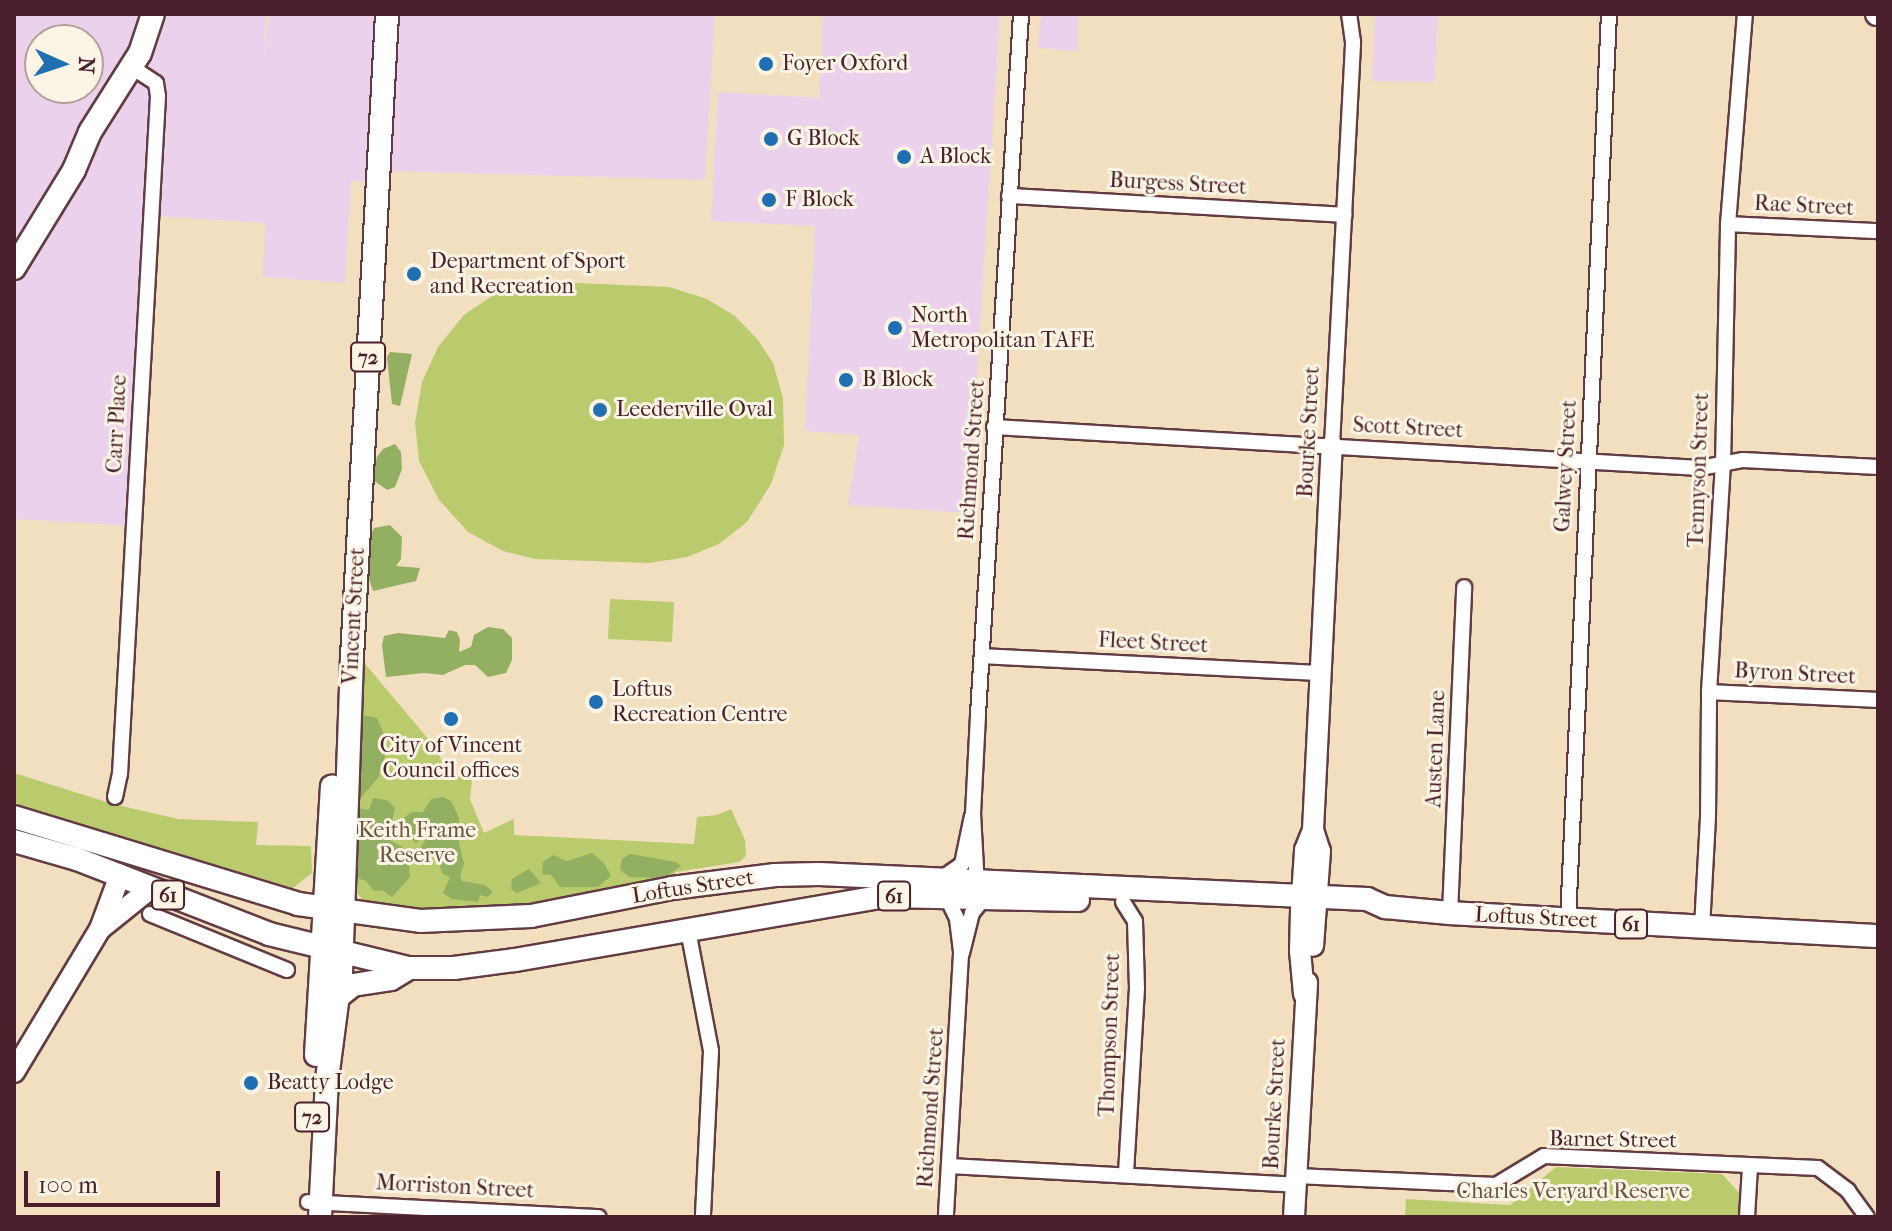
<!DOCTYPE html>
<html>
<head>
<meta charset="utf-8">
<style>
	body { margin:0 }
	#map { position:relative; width:1892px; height:1231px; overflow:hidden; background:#f2dfc0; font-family:"IM FELL French Canon",serif }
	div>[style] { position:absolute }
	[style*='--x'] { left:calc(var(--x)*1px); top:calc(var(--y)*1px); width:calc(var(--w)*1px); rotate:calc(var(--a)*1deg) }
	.built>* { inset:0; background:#ebd1eb }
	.green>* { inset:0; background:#bacb6e }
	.forest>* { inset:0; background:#93af61 }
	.roads { filter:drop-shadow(2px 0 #633c41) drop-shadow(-2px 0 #633c41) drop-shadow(0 2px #633c41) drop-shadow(0 -2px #633c41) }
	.street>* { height:14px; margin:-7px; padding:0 7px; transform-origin:7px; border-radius:7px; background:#fff }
	.secondary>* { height:20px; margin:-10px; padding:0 10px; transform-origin:10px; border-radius:10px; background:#fff }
	.primary>* { height:22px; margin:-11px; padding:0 11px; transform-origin:11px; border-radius:11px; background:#fff }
	.dots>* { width:22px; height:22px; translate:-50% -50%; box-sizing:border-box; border:4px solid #fcf5e5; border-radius:50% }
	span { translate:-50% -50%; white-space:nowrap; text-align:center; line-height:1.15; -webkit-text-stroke:6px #fcf5e5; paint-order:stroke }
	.shield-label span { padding:2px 6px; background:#fcf5e5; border:2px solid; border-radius:6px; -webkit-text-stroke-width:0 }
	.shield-label { font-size:20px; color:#4a1f2b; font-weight:700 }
	.poi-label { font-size:22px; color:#4a1f2b }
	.left { translate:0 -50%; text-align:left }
	.street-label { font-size:22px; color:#4a1f2b }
	.park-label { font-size:22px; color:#6c533f }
	.frame { position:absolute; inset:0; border:16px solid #4a1f2b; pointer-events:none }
	.north { position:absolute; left:24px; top:24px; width:80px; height:80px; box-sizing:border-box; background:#fcf5e5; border:2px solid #b59f9b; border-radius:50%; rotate:93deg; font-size:22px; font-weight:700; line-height:32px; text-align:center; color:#4a1f2b }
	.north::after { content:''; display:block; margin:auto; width:28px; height:36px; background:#1f6fb2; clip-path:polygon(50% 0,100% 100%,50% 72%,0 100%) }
	.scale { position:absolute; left:24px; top:1171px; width:196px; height:36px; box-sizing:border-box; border:4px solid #4a1f2b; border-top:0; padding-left:10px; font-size:24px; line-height:28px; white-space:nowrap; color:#4a1f2b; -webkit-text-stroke:6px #fcf5e5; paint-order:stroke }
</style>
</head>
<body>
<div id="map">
	<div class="built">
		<div style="clip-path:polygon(evenodd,14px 14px,266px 14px,264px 58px,269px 14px,715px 14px,705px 180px,391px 171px,396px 73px,380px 71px,373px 182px,351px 181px,345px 283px,263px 277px,265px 223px,155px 216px,135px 526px,14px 519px,14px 14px,40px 40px,88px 40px,88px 88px,40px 88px,40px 40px)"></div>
		<div style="clip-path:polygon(823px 14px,1000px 14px,968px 513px,848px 505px,859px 435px,805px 431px,815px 226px,711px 221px,718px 92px,819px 98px)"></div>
		<div style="clip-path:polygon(1041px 14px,1078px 14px,1077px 51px,1038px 48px)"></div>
		<div style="clip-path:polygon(1375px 14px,1438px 14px,1435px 82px,1372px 81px)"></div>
	</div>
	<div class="green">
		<div style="clip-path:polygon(554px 282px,669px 287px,707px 299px,735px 316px,758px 340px,773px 363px,783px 398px,784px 445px,771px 484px,747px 522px,719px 544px,687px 557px,649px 563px,535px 559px,503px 551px,468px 532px,439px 500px,419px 461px,415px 423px,422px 382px,438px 347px,464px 315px,492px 296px,518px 286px)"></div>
		<div style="clip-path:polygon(610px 599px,674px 602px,672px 642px,608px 639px)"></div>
		<div style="clip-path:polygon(356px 653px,435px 747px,448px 773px,472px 780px,470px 799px,484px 833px,514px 819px,514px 835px,694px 844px,697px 817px,717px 815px,731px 809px,745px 840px,746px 856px,739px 862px,676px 872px,672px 878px,534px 906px,444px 911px,367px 904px,352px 888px)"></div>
		<div style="clip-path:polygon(14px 773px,113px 804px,178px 819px,258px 822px,256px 845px,311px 846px,312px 873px,293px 888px,21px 805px,14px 802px)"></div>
		<div style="clip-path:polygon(1556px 1167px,1722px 1174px,1741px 1195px,1740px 1217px,1405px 1217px,1406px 1199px,1510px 1205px)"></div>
	</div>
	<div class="forest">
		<div style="clip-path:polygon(390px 352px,412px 354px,400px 406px,392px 404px,387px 357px)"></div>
		<div style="clip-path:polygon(395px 444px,401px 452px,402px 469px,395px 487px,387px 490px,372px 479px,377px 457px,383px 449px)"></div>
		<div style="clip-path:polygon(390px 525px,402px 537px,401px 559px,396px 566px,420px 568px,416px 581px,373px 591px,367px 573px,369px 540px,374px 528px)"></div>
		<div style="clip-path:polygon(488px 627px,503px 629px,512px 638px,512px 660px,506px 673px,488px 677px,475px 665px,465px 665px,443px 675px,424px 673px,386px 677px,382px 645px,384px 636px,398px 633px,445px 638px,449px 630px,457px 632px,460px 640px,459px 652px,471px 647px,474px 635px)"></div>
		<div style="clip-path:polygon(359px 714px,377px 718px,385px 737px,385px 756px,378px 778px,359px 800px)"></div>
		<div style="clip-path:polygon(443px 797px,451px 801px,459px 818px,459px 844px,464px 864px,460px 876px,462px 881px,484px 885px,493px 891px,488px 897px,480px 895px,478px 902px,452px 899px,443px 893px,450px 877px,443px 874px,434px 853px,428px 860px,420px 860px,418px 852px,425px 841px,423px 836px,416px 843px,401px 830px,403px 819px,411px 812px,423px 812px,431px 799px)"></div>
		<div style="clip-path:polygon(373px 798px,387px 800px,395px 808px,392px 822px,384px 827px,392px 834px,391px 841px,401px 846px,408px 857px,410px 877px,392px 897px,382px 890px,374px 891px,366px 881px,357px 878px,359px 808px,369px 810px)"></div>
		<div style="clip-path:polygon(592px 853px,604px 863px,611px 876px,598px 887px,560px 887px,551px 875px,542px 874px,543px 862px,553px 855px,567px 861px)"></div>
		<div style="clip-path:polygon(630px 854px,676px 862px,681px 866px,670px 874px,655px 878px,630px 877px,620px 870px,622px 859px)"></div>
		<div style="clip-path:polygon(529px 869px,541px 883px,517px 893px,511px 889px,512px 879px)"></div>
	</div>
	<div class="roads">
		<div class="street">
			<div style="--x:1009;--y:196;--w:336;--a:3.2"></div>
			<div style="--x:1728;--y:224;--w:150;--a:2.7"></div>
			<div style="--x:994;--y:427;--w:707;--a:3.32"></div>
			<div style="--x:1700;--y:468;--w:44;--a:-10.5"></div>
			<div style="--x:1743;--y:460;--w:135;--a:3"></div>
			<div style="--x:1332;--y:445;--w:404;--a:-87"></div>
			<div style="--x:1353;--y:42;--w:28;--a:-98"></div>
			<div style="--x:982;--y:656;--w:340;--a:2.9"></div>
			<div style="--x:1709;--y:692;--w:169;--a:2.7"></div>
			<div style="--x:115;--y:797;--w:24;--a:-78"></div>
			<div style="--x:120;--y:774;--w:679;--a:-86.79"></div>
			<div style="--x:158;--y:96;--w:13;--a:-99"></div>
			<div style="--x:156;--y:83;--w:30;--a:-147"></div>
			<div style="--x:945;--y:876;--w:21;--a:-35"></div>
			<div style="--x:962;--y:864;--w:49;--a:-78.2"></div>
			<div style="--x:977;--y:887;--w:73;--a:-93.1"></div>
			<div style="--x:973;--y:814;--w:100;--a:-87.1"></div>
			<div style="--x:978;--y:714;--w:701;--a:-86.48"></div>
			<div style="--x:946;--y:896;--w:25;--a:64"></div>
			<div style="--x:957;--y:919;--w:35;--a:83"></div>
			<div style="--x:961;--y:954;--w:263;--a:93.3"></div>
			<div style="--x:1123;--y:902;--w:22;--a:58"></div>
			<div style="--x:1135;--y:921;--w:67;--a:88.3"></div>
			<div style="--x:1137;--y:988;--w:186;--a:93.4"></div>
			<div style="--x:1450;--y:913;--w:326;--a:-87.5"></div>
			<div style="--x:150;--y:914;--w:148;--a:22.2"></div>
			<div style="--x:1568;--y:920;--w:907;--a:-87.41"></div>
			<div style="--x:1702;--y:928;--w:111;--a:-86.9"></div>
			<div style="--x:1708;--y:817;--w:125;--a:-89.5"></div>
			<div style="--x:1709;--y:692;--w:226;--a:-86.5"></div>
			<div style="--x:1723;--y:466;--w:242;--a:-88.8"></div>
			<div style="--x:1728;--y:224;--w:211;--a:-85.4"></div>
			<div style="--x:688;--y:930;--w:123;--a:79.2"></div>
			<div style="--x:711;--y:1051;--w:166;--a:92.8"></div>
			<div style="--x:962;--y:953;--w:41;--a:-76"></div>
			<div style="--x:972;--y:913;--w:21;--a:-51"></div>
			<div style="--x:949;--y:1166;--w:347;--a:3.1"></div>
			<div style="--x:1296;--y:1176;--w:200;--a:2.6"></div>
			<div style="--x:1496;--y:1185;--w:56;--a:-31.1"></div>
			<div style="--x:1544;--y:1156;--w:274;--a:2.5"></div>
			<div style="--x:1818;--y:1168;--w:38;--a:37"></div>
			<div style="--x:1848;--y:1191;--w:32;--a:54"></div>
			<div style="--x:308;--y:1202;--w:291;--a:3"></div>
			<div style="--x:1747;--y:1217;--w:50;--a:-86.6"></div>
		</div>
		<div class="secondary">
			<div style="--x:1313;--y:830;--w:22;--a:72"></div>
			<div style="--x:1320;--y:851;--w:95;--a:94.2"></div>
			<div style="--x:100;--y:929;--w:65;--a:-38.8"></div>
			<div style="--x:1304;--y:994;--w:43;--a:-95.3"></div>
			<div style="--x:1300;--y:951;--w:40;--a:-88.6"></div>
			<div style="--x:1301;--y:911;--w:61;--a:-86.2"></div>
			<div style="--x:1305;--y:850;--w:22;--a:-68"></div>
			<div style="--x:1313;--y:830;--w:385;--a:-87.2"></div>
			<div style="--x:14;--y:1072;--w:167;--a:-59"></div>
			<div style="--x:100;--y:929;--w:58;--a:-69.7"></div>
			<div style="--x:1294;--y:1217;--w:235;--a:-86.8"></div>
		</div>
		<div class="primary">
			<div style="--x:1877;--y:14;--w:1;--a:0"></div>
			<div style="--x:14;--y:268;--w:115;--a:-58.5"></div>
			<div style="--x:74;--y:170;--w:41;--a:-67.2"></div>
			<div style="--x:90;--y:132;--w:93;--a:-57.7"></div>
			<div style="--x:140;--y:53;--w:41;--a:-71.6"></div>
			<div style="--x:14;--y:817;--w:297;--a:17"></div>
			<div style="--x:298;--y:904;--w:123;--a:7.9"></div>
			<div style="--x:420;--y:921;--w:111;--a:-2.6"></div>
			<div style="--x:531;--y:916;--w:144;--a:-11.2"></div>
			<div style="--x:672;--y:888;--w:104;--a:-7.2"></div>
			<div style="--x:775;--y:875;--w:44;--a:-1.3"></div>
			<div style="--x:819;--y:874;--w:549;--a:2.61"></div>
			<div style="--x:1367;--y:899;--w:20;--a:24"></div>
			<div style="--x:1385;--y:907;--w:65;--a:5.3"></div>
			<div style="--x:1450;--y:913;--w:429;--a:3.1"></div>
			<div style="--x:14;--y:841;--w:66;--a:15.9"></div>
			<div style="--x:77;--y:859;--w:206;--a:21.3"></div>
			<div style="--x:269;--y:934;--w:144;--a:13.7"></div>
			<div style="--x:409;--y:968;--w:45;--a:0"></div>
			<div style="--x:454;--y:968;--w:62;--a:-7.5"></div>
			<div style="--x:515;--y:960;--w:377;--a:-9.8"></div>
			<div style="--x:887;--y:896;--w:191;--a:1.2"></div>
			<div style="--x:339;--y:996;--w:18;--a:-38"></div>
			<div style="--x:353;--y:985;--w:38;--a:-9"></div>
			<div style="--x:391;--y:979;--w:21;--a:-31"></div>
			<div style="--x:316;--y:1055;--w:269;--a:-86.6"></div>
			<div style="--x:320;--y:1217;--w:138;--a:-87.1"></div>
			<div style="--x:327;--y:1079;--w:107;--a:-82.5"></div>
			<div style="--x:341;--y:973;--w:316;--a:-88"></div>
			<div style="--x:352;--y:657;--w:644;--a:-86.88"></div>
		</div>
	</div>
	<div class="dots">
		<div style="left:766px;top:64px;background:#1f6fb2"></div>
		<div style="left:771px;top:139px;background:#1f6fb2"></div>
		<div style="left:904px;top:157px;background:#1f6fb2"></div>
		<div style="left:769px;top:200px;background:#1f6fb2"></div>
		<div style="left:414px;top:274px;background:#1f6fb2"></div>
		<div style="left:895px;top:328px;background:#1f6fb2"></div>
		<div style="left:846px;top:380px;background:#1f6fb2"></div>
		<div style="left:600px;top:410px;background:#1f6fb2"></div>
		<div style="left:596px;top:702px;background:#1f6fb2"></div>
		<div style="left:451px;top:719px;background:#1f6fb2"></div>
		<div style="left:251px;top:1083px;background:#1f6fb2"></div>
	</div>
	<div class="shield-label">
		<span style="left:368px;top:357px">72</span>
		<span style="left:168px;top:895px">61</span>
		<span style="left:894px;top:896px">61</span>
		<span style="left:1631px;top:924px">61</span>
		<span style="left:312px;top:1117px">72</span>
	</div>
	<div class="poi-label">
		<span class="left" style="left:782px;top:64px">Foyer Oxford</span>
		<span class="left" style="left:787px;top:139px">G Block</span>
		<span class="left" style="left:920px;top:157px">A Block</span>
		<span class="left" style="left:785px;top:200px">F Block</span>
		<span class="left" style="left:430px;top:274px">Department of Sport<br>and Recreation</span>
		<span class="left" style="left:911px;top:328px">North<br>Metropolitan TAFE</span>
		<span class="left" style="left:862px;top:380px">B Block</span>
		<span class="left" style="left:616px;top:410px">Leederville Oval</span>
		<span class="left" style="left:612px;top:702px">Loftus<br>Recreation Centre</span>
		<span style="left:451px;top:758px">City of Vincent<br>Council offices</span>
		<span class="left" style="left:267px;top:1083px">Beatty Lodge</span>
	</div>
	<div class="street-label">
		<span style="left:1178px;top:184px;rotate:3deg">Burgess Street</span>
		<span style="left:1804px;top:206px;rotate:3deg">Rae Street</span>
		<span style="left:117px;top:424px;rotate:-87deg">Carr Place</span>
		<span style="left:1408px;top:428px;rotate:3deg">Scott Street</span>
		<span style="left:1309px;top:432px;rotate:-87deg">Bourke Street</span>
		<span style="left:972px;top:460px;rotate:-86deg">Richmond Street</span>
		<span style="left:1566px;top:466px;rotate:-87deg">Galwey Street</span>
		<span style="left:1699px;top:470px;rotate:-88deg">Tennyson Street</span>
		<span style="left:354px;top:616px;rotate:-87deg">Vincent Street</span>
		<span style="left:1153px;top:643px;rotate:3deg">Fleet Street</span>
		<span style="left:1795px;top:674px;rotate:3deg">Byron Street</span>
		<span style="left:1436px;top:749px;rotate:-88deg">Austen Lane</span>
		<span style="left:693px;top:887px;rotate:-9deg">Loftus Street</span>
		<span style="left:1536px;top:918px;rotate:3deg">Loftus Street</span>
		<span style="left:1110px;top:1035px;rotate:-88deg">Thompson Street</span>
		<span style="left:1275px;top:1104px;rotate:-87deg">Bourke Street</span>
		<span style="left:931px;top:1108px;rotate:-86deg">Richmond Street</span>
		<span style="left:1613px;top:1140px;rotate:1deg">Barnet Street</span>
		<span style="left:455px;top:1187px;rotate:3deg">Morriston Street</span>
	</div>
	<div class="park-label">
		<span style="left:417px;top:843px">Keith Frame<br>Reserve</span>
		<span style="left:1573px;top:1192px">Charles Veryard Reserve</span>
	</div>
	<div class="frame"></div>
	<div class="north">N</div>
	<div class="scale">100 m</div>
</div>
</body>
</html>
